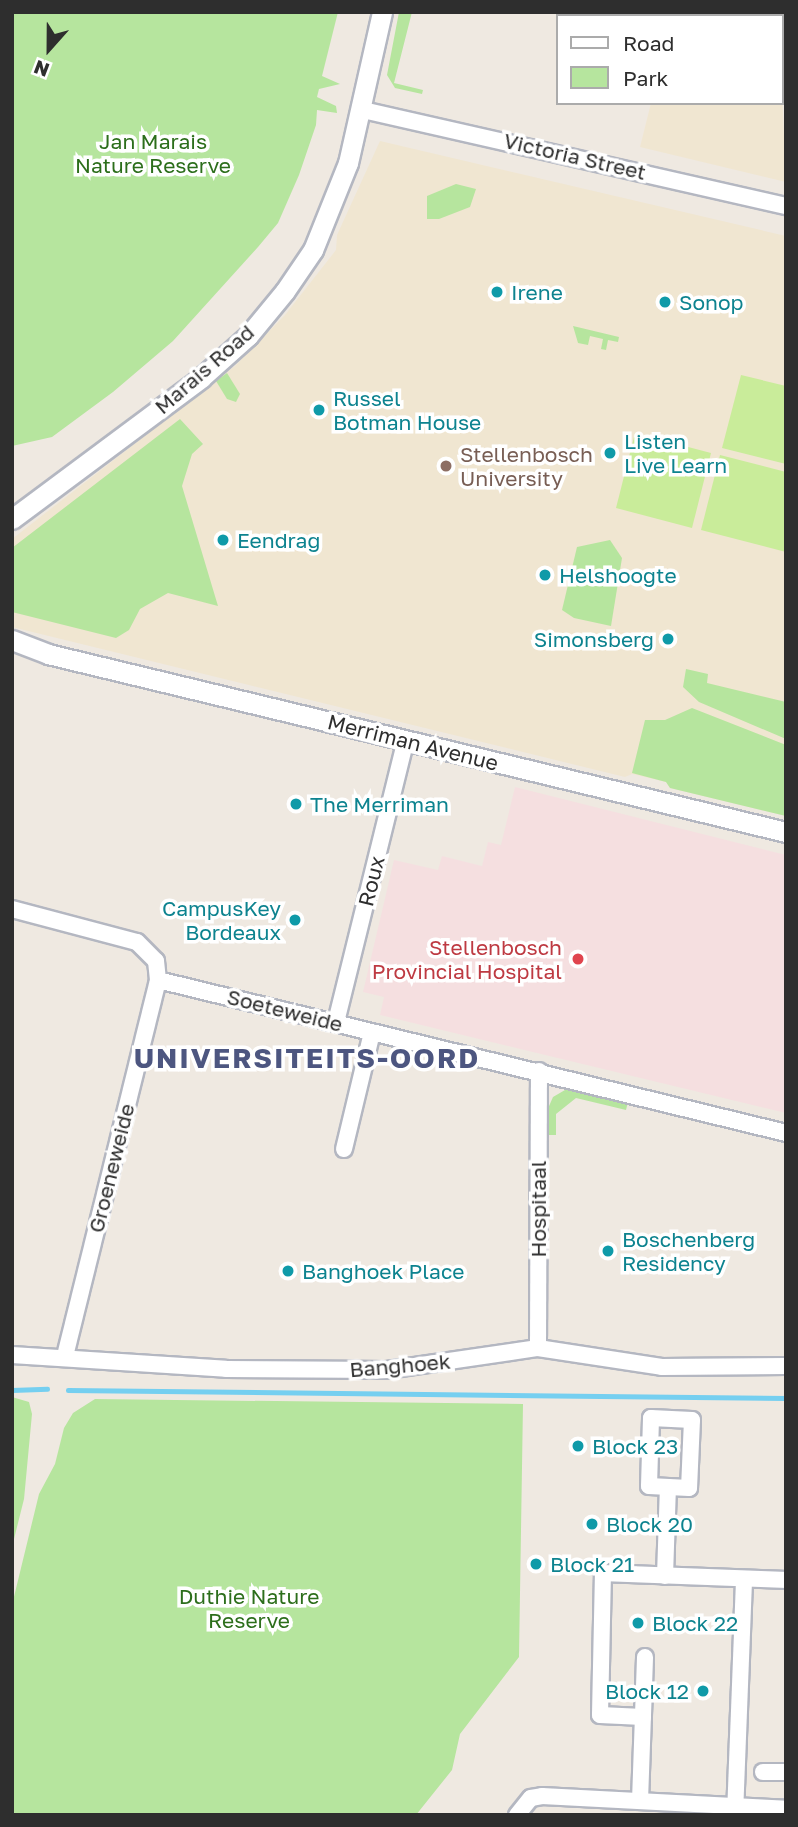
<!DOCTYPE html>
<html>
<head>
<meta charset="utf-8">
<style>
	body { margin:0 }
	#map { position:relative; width:798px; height:1827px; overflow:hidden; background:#efe9e1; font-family:"Golos Text",sans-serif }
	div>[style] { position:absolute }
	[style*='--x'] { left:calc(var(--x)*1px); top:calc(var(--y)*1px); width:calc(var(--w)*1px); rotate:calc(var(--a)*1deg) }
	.education>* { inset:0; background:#f0e6d1 }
	.medical>* { inset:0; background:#f5dfe0 }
	.green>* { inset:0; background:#b6e59e }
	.pitch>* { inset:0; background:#c9ec9a }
	.stream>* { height:4.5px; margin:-2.25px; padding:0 2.25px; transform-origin:2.25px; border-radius:2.25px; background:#75cff0 }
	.roads { filter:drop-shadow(2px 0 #b4b7c1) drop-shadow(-2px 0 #b4b7c1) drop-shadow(0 2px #b4b7c1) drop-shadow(0 -2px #b4b7c1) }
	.minor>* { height:16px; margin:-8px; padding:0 8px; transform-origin:8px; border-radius:8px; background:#fff }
	.tertiary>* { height:19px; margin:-9.5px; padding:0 9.5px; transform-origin:9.5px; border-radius:9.5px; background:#fff }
	.dots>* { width:19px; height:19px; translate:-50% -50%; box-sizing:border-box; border:4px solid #fff; border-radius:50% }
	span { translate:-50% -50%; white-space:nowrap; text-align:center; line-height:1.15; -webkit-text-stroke:7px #fff; paint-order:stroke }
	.park-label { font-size:21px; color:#2c6e1b }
	.street-label { font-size:21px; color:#2e2e2e }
	.culture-label { font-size:21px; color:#0d838f }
	.left { translate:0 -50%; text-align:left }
	.right { translate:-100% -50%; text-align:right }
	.education-label { font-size:21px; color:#785e54 }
	.health-label { font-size:21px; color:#be3a42 }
	.district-label { font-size:28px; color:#4d5680; font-weight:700; letter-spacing:2px }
	.frame { position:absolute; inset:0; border:14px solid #2e2e2e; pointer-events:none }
	.legend { position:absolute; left:556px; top:14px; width:228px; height:91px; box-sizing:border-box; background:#fff; border:2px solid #ababab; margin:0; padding:9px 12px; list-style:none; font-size:21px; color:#2e2e2e }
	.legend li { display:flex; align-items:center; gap:14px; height:35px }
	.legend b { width:35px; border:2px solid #ababab }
	.north { position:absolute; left:14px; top:14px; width:70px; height:70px; -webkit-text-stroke:5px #fff; paint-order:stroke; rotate:201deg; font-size:19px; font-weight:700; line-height:28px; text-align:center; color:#2e2e2e }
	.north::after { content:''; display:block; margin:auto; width:24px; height:32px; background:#2e2e2e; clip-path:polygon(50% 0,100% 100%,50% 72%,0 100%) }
</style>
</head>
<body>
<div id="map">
	<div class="education">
		<div style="clip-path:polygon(782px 90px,786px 182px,640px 147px,651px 103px,782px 103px)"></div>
		<div style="clip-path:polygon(380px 141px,786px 236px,786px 816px,670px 788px,666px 782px,632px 774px,625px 777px,12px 627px,12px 539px,235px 366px,285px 315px,336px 250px,337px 235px)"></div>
	</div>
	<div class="medical">
		<div style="clip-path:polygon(515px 787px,786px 855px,786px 1113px,380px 1015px,384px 997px,363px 992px,394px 860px,438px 870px,442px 856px,482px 866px,488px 842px,501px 845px)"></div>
	</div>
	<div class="green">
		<div style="clip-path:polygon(12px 12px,338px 12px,322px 76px,340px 84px,319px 89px,317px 97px,336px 106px,337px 113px,317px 110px,316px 125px,299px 175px,278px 223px,258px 247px,173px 341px,113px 392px,52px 437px,12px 446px)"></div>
		<div style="clip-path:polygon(399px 12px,412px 12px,394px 83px,423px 90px,422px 94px,395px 88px,387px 75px)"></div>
		<div style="clip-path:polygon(456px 184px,476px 189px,470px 207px,439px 219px,427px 219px,427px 196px)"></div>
		<div style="clip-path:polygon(573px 326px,619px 337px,618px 342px,608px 340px,606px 350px,601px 349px,603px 339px,590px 336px,588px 345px,578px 343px)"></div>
		<div style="clip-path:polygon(227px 373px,240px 394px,236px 402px,227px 399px,216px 381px)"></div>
		<div style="clip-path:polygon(180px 419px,203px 444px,192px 454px,182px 486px,218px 606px,168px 593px,140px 609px,129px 630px,116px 638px,12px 612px,12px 548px)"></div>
		<div style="clip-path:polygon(610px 540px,622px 558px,611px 626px,574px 618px,562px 610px,577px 547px)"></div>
		<div style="clip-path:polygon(686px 669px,708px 674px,707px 683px,786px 702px,786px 739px,699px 702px,683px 687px)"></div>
		<div style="clip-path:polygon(692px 708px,786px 745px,786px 816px,670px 788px,666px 782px,632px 773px,645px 720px,665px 720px)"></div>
		<div style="clip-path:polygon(579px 1089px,628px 1102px,626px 1110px,576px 1098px,556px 1114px,556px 1135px,547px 1135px,546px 1113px,553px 1097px,565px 1090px)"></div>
		<div style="clip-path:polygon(12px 1397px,29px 1402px,32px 1414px,24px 1499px,12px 1547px)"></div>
		<div style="clip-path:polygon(95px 1399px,523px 1404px,519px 1657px,460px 1734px,452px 1770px,416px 1815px,12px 1815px,12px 1605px,39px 1494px,55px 1464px,64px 1428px,73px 1413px)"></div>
	</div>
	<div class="pitch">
		<div style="clip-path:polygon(741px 375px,786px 386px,786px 464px,722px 448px)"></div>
		<div style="clip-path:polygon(635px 433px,711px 453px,692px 528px,616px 508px)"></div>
		<div style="clip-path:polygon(720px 455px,786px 472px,786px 552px,701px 530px)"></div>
	</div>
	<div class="stream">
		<div style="--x:12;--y:1390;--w:35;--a:-2"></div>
		<div style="--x:68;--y:1390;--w:718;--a:0.64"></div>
	</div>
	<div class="roads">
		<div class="minor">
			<div style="--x:363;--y:110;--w:434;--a:12.8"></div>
			<div style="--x:12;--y:909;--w:129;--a:14.8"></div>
			<div style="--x:137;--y:942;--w:27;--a:45"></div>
			<div style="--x:156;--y:961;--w:19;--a:84"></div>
			<div style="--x:158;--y:980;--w:646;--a:13.69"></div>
			<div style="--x:336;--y:1022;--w:291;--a:-76.1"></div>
			<div style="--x:344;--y:1149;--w:120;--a:-76.5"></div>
			<div style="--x:538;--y:1348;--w:277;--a:-89.8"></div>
			<div style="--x:12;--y:1355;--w:214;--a:3.7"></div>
			<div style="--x:226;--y:1369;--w:161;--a:0.4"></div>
			<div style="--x:387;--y:1370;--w:153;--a:-8.3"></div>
			<div style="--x:538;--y:1348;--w:125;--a:8.7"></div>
			<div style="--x:662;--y:1367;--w:124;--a:-0.5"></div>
			<div style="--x:65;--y:1356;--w:387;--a:-76.1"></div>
			<div style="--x:651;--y:1418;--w:41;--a:2.8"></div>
			<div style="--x:692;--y:1420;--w:68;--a:92.5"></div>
			<div style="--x:689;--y:1488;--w:40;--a:-177.1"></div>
			<div style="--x:649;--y:1486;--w:68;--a:-88.3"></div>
			<div style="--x:665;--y:1576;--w:89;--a:-88.1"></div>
			<div style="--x:643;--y:1717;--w:43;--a:-177.3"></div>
			<div style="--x:600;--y:1715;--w:142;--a:-88.8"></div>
			<div style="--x:603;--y:1573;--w:183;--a:2.2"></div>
			<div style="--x:763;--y:1772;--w:23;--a:0"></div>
			<div style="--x:640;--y:1801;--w:144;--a:-88"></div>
			<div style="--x:517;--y:1815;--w:22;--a:-51"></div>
			<div style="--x:531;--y:1798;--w:11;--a:-10"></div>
			<div style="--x:542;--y:1796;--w:244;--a:3"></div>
			<div style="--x:735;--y:1815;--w:236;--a:-87.8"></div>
		</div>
		<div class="tertiary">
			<div style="--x:12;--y:519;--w:236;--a:-36.7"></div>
			<div style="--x:201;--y:378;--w:63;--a:-41.8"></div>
			<div style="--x:248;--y:336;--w:58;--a:-50.6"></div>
			<div style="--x:285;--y:291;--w:50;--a:-55.7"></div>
			<div style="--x:313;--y:250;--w:94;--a:-68.1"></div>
			<div style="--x:348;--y:163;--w:155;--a:-77.3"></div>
			<div style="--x:12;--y:640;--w:39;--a:21"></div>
			<div style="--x:48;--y:654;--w:759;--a:13.56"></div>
		</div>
	</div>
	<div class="dots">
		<div style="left:497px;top:292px;background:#0f9aa8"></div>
		<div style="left:665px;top:302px;background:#0f9aa8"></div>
		<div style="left:319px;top:410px;background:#0f9aa8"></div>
		<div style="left:610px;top:453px;background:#0f9aa8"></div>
		<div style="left:446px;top:466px;background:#8d6e63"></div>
		<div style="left:223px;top:540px;background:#0f9aa8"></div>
		<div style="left:545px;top:575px;background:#0f9aa8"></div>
		<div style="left:668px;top:639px;background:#0f9aa8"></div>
		<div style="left:296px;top:804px;background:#0f9aa8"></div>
		<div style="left:295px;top:920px;background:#0f9aa8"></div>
		<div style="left:578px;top:959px;background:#e0444e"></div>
		<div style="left:608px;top:1251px;background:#0f9aa8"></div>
		<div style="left:288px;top:1271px;background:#0f9aa8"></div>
		<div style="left:578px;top:1446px;background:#0f9aa8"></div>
		<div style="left:592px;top:1524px;background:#0f9aa8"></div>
		<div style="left:536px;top:1564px;background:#0f9aa8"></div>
		<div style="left:638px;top:1623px;background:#0f9aa8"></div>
		<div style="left:703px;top:1691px;background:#0f9aa8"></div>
	</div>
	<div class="park-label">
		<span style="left:153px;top:153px">Jan Marais<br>Nature Reserve</span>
		<span style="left:249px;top:1608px">Duthie Nature<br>Reserve</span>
	</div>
	<div class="street-label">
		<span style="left:575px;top:156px;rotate:13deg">Victoria Street</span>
		<span style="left:204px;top:369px;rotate:-41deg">Marais Road</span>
		<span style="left:413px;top:742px;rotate:14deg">Merriman Avenue</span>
		<span style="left:371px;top:881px;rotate:-76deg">Roux</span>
		<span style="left:285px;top:1010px;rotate:14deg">Soeteweide</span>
		<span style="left:111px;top:1168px;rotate:-76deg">Groeneweide</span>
		<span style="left:538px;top:1209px;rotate:-90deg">Hospitaal</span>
		<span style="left:400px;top:1365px;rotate:-5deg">Banghoek</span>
	</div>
	<div class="culture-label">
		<span class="left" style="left:511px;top:292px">Irene</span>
		<span class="left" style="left:679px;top:302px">Sonop</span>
		<span class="left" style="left:333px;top:410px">Russel<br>Botman House</span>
		<span class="left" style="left:624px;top:453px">Listen<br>Live Learn</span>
		<span class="left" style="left:237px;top:540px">Eendrag</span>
		<span class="left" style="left:559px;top:575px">Helshoogte</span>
		<span class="right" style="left:654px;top:639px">Simonsberg</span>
		<span class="left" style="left:310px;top:804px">The Merriman</span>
		<span class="right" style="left:281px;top:920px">CampusKey<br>Bordeaux</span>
		<span class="left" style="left:622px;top:1251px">Boschenberg<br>Residency</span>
		<span class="left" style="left:302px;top:1271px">Banghoek Place</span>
		<span class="left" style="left:592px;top:1446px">Block 23</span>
		<span class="left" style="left:606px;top:1524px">Block 20</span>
		<span class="left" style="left:550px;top:1564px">Block 21</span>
		<span class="left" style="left:652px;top:1623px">Block 22</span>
		<span class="right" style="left:689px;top:1691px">Block 12</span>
	</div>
	<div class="education-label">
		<span class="left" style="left:460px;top:466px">Stellenbosch<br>University</span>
	</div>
	<div class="health-label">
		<span class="right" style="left:562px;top:959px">Stellenbosch<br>Provincial Hospital</span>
	</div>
	<div class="district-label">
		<span style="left:307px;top:1058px">UNIVERSITEITS-OORD</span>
	</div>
	<div class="frame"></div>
	<ul class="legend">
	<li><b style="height:9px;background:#fff"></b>Road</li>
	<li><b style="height:19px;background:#b6e59e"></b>Park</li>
	</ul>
	<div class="north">N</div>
</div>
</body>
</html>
